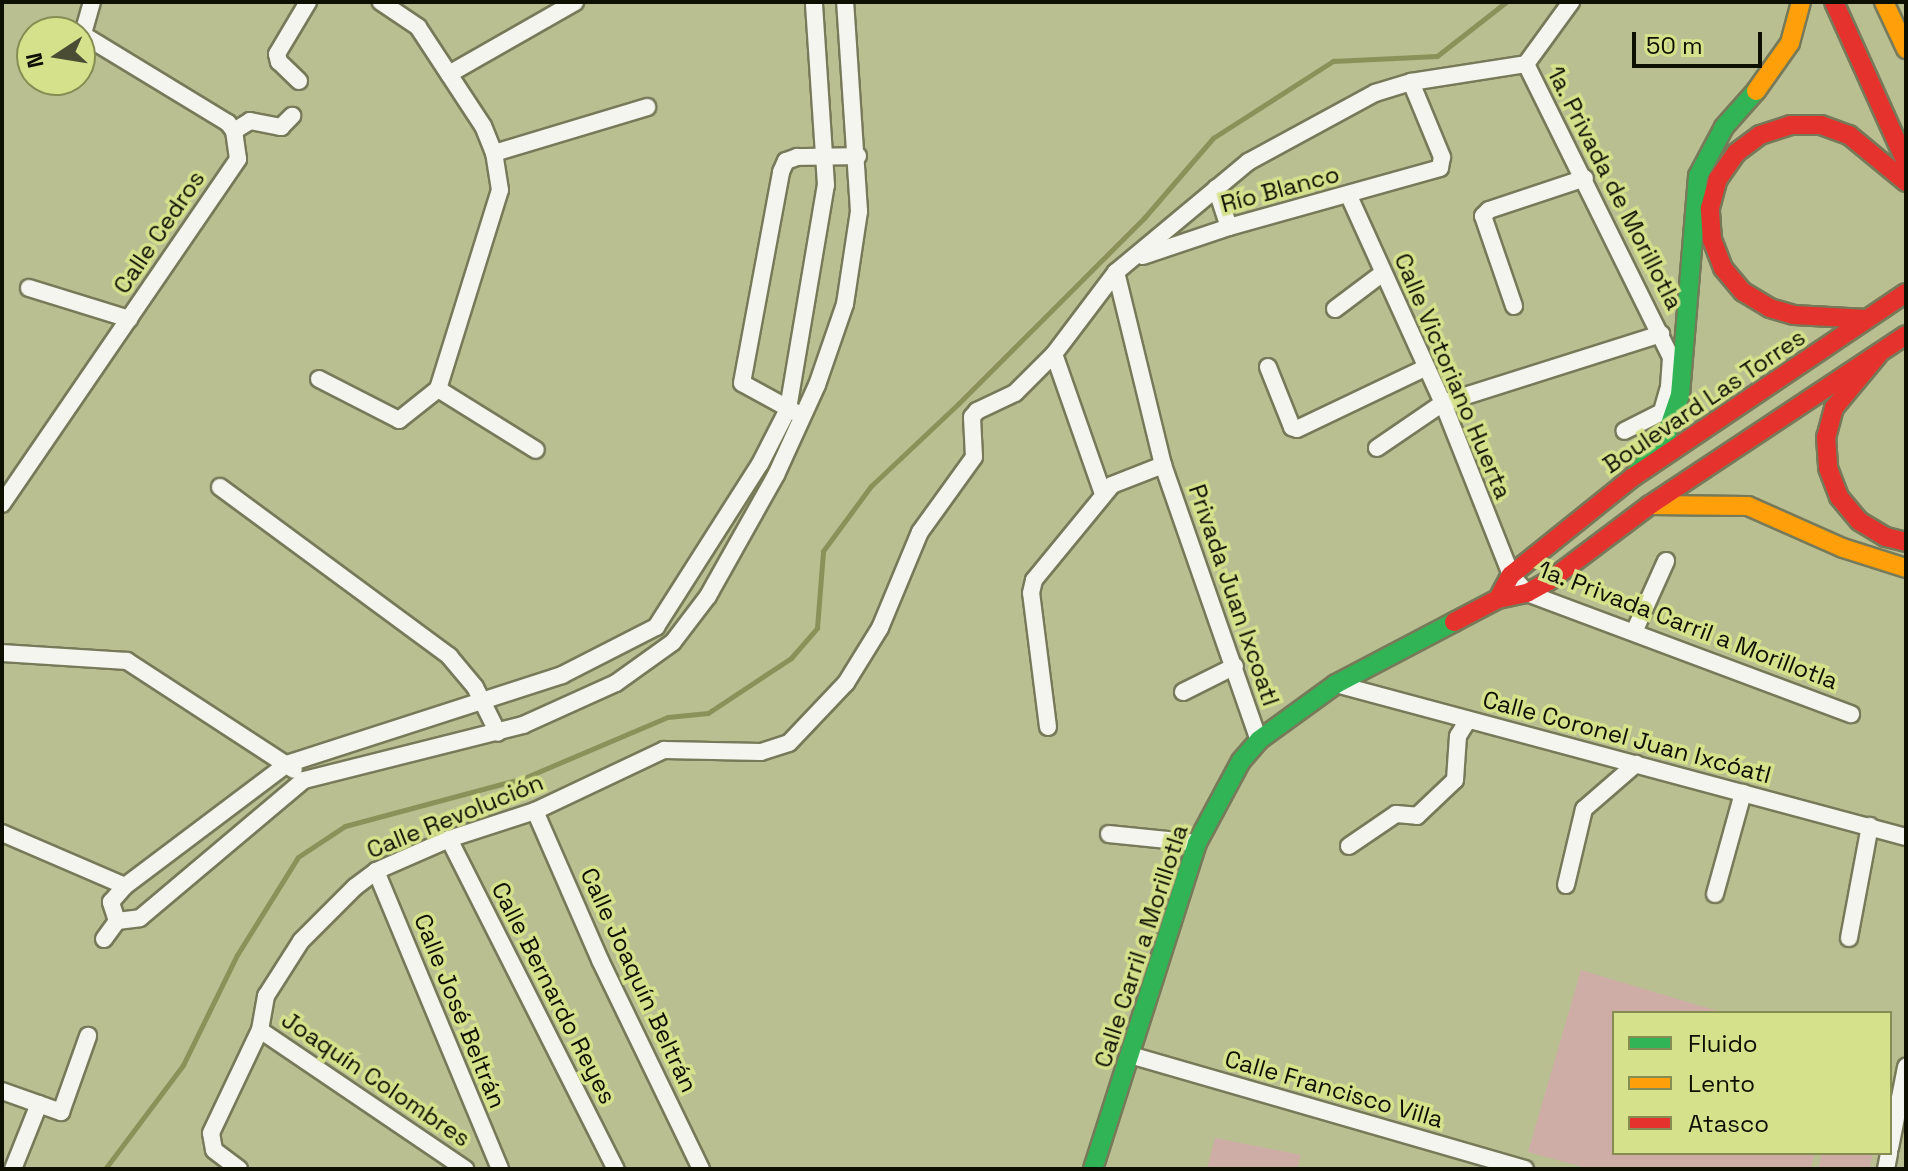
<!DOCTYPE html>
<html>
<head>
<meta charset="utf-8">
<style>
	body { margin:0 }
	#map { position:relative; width:1908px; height:1171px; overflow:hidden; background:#babf92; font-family:"Space Grotesk",sans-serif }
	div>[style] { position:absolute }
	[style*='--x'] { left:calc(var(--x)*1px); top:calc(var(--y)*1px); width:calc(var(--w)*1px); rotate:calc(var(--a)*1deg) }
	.green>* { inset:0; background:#cfada7 }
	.stream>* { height:5px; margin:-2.5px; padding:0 2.5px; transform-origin:2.5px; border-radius:2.5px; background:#8b9259 }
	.roads { filter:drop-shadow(2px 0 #777a59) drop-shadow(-2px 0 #777a59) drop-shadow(0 2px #777a59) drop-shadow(0 -2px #777a59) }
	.street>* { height:16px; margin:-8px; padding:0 8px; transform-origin:8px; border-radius:8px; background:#f5f5ef }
	.fast>* { height:18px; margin:-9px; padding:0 9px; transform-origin:9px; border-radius:9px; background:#30b455 }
	.slow>* { height:18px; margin:-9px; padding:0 9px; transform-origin:9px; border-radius:9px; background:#ff9f0a }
	.jam>* { height:18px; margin:-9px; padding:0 9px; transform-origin:9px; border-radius:9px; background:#e5322d }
	span { translate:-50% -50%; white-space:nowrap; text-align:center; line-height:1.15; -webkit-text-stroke:7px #d5e18b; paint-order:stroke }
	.street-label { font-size:24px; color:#0d0f00 }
	.frame { position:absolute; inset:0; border:4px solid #0d0f00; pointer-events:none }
	.legend { position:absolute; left:1612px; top:1011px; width:280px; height:144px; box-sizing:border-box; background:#d5e18b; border:2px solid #858d53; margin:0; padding:10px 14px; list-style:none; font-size:24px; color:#0d0f00 }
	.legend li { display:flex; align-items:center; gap:16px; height:40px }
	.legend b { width:40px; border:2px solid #858d53 }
	.north { position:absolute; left:16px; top:16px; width:80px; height:80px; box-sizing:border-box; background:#d5e18b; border:2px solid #858d53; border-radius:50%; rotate:258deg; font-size:22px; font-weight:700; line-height:32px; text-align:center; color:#0d0f00 }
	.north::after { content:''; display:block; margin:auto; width:28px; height:36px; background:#4a4d33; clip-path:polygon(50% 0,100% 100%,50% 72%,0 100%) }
	.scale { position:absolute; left:1632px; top:32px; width:130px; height:36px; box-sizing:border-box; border:4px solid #0d0f00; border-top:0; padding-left:10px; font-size:24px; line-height:28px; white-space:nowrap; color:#0d0f00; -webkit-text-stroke:6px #d5e18b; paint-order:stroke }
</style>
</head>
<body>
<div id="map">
	<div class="green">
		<div style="clip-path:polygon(1581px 970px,1724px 1013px,1614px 1013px,1614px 1153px,1815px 1153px,1810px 1169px,1590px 1169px,1528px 1152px)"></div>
		<div style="clip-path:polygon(1215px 1138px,1301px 1155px,1297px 1169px,1207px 1169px)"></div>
		<div style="clip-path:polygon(1822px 1153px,1873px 1153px,1869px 1169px,1818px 1169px)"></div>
	</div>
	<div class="stream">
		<div style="--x:105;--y:1169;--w:130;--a:-53.1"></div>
		<div style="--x:183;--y:1065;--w:123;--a:-63.9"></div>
		<div style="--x:237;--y:955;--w:115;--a:-58.1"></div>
		<div style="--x:298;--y:857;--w:56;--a:-33.4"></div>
		<div style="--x:345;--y:826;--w:185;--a:-15"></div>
		<div style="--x:524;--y:778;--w:156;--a:-23"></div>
		<div style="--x:668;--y:717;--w:40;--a:-5.7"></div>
		<div style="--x:708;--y:713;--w:100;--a:-33.5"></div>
		<div style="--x:791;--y:658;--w:40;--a:-49"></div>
		<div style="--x:817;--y:628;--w:77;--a:-85.5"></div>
		<div style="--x:823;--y:551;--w:81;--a:-53.6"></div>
		<div style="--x:871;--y:486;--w:121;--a:-43.3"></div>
		<div style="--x:959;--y:403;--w:262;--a:-45"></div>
		<div style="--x:1144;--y:218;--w:106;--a:-49.2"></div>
		<div style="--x:1213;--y:138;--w:143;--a:-32.7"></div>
		<div style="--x:1333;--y:61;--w:104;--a:-2.8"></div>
		<div style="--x:1437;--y:56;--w:88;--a:-38"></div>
	</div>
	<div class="roads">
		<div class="street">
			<div style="--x:80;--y:44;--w:44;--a:-74.1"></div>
			<div style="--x:1526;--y:64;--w:328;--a:63.7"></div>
			<div style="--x:1671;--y:358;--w:29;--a:94"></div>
			<div style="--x:1669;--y:387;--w:26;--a:106"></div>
			<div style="--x:1662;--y:412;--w:42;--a:153.4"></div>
			<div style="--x:449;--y:74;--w:145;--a:-29.7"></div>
			<div style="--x:299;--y:81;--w:28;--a:-136"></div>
			<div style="--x:279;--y:62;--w:8;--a:-104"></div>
			<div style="--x:277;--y:54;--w:61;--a:-59.2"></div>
			<div style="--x:234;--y:131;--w:19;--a:-32"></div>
			<div style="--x:250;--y:121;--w:32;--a:11"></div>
			<div style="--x:281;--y:127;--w:16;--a:-45"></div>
			<div style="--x:494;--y:153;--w:160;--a:-16.7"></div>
			<div style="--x:1216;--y:188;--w:41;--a:71.6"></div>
			<div style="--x:1349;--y:196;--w:227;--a:65.6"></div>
			<div style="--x:1443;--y:403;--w:185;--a:68.4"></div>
			<div style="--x:1511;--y:575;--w:24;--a:48"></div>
			<div style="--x:1527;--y:593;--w:346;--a:20.5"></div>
			<div style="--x:1143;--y:256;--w:91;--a:-18.6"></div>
			<div style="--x:1229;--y:227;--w:219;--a:-15.6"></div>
			<div style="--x:1440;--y:168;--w:11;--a:-80"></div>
			<div style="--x:1442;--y:157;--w:81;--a:-112.5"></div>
			<div style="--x:1116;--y:272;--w:199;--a:76.3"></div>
			<div style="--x:1163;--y:465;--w:291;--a:70.8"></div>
			<div style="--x:29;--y:288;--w:105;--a:17.2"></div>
			<div style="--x:1514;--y:306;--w:95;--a:-109"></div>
			<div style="--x:1483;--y:216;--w:8;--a:-45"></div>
			<div style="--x:1489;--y:210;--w:101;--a:-18.4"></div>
			<div style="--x:1335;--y:309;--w:60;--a:-36.9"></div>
			<div style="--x:1054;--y:354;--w:148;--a:70.7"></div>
			<div style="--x:1268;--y:367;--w:65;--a:68.2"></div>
			<div style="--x:1292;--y:427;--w:5;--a:22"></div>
			<div style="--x:1297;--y:429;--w:142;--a:-25.5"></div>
			<div style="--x:319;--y:379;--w:90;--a:27.1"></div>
			<div style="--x:399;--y:420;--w:50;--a:-38.5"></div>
			<div style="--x:438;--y:389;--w:208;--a:-72.7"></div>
			<div style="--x:500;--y:190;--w:37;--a:-99"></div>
			<div style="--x:494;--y:153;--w:29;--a:-112"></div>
			<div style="--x:483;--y:126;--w:118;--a:-123.3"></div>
			<div style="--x:418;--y:27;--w:45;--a:-146"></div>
			<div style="--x:438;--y:389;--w:115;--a:31.9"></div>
			<div style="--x:795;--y:412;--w:60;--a:-151.3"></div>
			<div style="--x:742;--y:383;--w:215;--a:-79.5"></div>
			<div style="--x:781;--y:172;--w:12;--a:-66"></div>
			<div style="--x:786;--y:161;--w:12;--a:-20"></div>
			<div style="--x:797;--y:157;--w:61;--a:-0.9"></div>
			<div style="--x:1377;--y:448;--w:80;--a:-34.3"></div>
			<div style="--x:1443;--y:403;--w:229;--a:-17.6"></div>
			<div style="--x:220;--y:487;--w:285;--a:36.4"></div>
			<div style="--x:449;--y:656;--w:40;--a:50"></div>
			<div style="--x:475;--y:687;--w:51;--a:63.4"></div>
			<div style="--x:2;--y:504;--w:418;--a:-55.6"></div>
			<div style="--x:238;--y:159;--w:28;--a:-98"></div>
			<div style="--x:234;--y:131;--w:10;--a:-127"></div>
			<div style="--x:228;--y:123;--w:170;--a:-148.7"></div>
			<div style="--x:1634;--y:632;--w:78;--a:-65.7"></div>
			<div style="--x:2;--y:653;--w:125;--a:3.7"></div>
			<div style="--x:127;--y:661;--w:199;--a:33.1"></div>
			<div style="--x:1336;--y:684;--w:590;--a:15.03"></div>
			<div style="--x:1183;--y:692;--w:58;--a:-26.6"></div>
			<div style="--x:1048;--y:727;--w:135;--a:-97.2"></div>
			<div style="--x:1031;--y:593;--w:13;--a:-77"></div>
			<div style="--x:1034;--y:580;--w:123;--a:-50.6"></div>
			<div style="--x:1112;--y:485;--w:55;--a:-21.4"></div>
			<div style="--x:535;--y:811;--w:163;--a:66.4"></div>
			<div style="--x:600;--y:960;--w:232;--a:64.2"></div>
			<div style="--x:2;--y:833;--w:134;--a:23.3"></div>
			<div style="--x:1109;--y:834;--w:88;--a:5.8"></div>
			<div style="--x:449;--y:839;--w:370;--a:63.2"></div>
			<div style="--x:1349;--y:846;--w:57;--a:-34.2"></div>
			<div style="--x:1396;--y:814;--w:21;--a:5"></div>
			<div style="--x:1417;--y:816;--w:52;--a:-43.5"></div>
			<div style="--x:1455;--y:780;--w:44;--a:-86.1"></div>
			<div style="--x:1458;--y:736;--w:19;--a:-58"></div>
			<div style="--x:376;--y:871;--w:323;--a:67.4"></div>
			<div style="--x:1566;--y:885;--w:78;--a:-76.7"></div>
			<div style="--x:1584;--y:809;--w:69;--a:-40.9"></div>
			<div style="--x:1715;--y:894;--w:105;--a:-74.5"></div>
			<div style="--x:117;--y:921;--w:23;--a:-7"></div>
			<div style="--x:140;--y:918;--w:214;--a:-40.1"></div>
			<div style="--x:304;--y:780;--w:226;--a:-14.1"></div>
			<div style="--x:523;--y:725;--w:102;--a:-24.3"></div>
			<div style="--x:616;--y:683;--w:70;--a:-35.7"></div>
			<div style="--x:673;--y:642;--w:58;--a:-52.7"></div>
			<div style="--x:708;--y:596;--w:139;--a:-60.7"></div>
			<div style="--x:776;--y:475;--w:99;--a:-65.5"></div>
			<div style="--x:817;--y:385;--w:86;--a:-70.9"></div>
			<div style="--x:845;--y:304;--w:94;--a:-81.4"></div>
			<div style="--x:859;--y:211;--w:209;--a:-93.8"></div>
			<div style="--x:117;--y:921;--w:20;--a:-108"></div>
			<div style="--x:111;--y:902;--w:21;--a:-49"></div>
			<div style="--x:125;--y:886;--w:203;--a:-37"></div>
			<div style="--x:287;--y:764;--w:289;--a:-17.9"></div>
			<div style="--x:562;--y:675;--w:106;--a:-27.1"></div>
			<div style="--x:656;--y:627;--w:193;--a:-57.5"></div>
			<div style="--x:760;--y:464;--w:62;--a:-63"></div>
			<div style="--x:788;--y:409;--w:227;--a:-80.4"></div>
			<div style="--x:826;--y:185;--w:183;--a:-93.8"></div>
			<div style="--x:1849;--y:938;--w:114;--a:-79.4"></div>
			<div style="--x:104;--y:939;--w:22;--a:-54"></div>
			<div style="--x:260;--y:1030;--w:248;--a:34.1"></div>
			<div style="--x:1130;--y:1055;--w:411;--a:16.1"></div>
			<div style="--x:2;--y:1091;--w:63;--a:19.6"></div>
			<div style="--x:61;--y:1112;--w:81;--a:-70.4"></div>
			<div style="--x:1890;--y:1148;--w:83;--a:-78.8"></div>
			<div style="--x:13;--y:1169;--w:70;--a:-68.2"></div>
			<div style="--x:239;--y:1169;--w:31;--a:-143"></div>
			<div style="--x:214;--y:1150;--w:17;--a:-100"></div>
			<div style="--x:211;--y:1133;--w:114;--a:-64.6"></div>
			<div style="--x:260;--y:1030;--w:35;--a:-80"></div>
			<div style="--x:266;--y:996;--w:65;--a:-57.5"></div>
			<div style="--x:301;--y:941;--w:76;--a:-45"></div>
			<div style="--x:355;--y:887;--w:26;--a:-37"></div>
			<div style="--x:376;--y:871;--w:80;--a:-23.7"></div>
			<div style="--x:449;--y:839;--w:90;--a:-18"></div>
			<div style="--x:535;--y:811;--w:143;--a:-25.3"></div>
			<div style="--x:664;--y:750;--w:97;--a:1.2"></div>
			<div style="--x:761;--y:752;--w:29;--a:-18"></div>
			<div style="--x:789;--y:743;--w:83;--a:-46.5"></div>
			<div style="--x:846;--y:683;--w:65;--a:-58.3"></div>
			<div style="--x:880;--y:628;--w:104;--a:-67.4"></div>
			<div style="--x:920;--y:532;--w:92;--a:-54.2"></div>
			<div style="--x:974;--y:457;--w:40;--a:-92.9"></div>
			<div style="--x:972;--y:417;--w:8;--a:-50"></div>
			<div style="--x:977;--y:411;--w:42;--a:-25.3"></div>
			<div style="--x:1015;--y:393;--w:55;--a:-45"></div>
			<div style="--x:1054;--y:354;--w:103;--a:-52.9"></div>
			<div style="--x:1116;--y:272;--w:172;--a:-39.8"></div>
			<div style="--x:1248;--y:162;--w:145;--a:-28.5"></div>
			<div style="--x:1375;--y:93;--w:38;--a:-17"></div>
			<div style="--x:1411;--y:82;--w:116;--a:-8.9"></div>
			<div style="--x:1526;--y:64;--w:77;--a:-54"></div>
			<div style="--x:1886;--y:1169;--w:16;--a:-79"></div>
		</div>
		<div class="fast">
			<div style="--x:1633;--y:477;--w:50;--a:-49.9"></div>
			<div style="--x:1665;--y:439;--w:46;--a:-71.2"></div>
			<div style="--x:1680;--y:395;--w:220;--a:-85.3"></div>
			<div style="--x:1698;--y:176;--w:55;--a:-62"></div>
			<div style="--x:1724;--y:127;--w:48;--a:-48.4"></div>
			<div style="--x:1093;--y:1169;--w:342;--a:-72.3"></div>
			<div style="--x:1197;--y:843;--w:93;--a:-61.8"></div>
			<div style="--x:1241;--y:761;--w:28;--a:-49"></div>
			<div style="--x:1259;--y:740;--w:95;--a:-36"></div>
			<div style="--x:1336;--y:684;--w:133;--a:-27.7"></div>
		</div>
		<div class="slow">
			<div style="--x:1884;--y:2;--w:52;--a:64.9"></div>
			<div style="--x:1756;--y:91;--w:59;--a:-54.7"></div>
			<div style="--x:1790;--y:43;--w:42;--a:-75"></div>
			<div style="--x:1650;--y:505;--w:98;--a:0.6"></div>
			<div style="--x:1748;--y:506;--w:104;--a:23.9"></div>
			<div style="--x:1843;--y:548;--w:66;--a:17.6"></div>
		</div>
		<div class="jam">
			<div style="--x:1834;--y:2;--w:175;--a:65.8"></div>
			<div style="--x:1867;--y:319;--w:73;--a:-176.9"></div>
			<div style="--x:1794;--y:315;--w:25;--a:-164"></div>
			<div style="--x:1770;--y:308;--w:31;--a:-149"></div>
			<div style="--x:1743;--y:292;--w:31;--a:-130"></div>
			<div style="--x:1723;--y:268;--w:30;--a:-111"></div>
			<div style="--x:1712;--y:240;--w:32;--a:-94"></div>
			<div style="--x:1710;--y:208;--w:30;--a:-75"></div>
			<div style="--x:1718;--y:179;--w:32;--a:-55"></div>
			<div style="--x:1736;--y:153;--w:30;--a:-37"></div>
			<div style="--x:1760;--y:135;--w:32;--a:-18"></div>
			<div style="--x:1790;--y:125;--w:31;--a:0"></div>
			<div style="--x:1821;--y:125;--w:30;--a:20"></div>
			<div style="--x:1849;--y:135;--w:74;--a:39.5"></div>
			<div style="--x:1878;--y:355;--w:69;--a:129.7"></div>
			<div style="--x:1834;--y:408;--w:30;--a:105"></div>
			<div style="--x:1826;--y:437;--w:31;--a:86"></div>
			<div style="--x:1828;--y:468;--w:31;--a:69"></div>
			<div style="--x:1839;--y:497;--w:31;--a:50"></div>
			<div style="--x:1859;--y:521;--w:31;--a:31"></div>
			<div style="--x:1886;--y:537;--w:21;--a:14"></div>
			<div style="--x:1498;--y:599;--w:27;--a:-62"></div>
			<div style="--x:1511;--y:575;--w:156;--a:-38.8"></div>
			<div style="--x:1633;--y:477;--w:329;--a:-34"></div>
			<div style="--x:1454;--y:622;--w:50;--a:-27.6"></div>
			<div style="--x:1498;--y:599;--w:30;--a:-12"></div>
			<div style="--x:1527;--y:593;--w:25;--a:-29"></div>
			<div style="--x:1549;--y:581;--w:126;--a:-37"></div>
			<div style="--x:1650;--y:505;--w:307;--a:-33.6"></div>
		</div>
	</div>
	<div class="street-label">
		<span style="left:1615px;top:188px;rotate:63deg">1a. Privada de Morillotla</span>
		<span style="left:1280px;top:189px;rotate:-15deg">Río Blanco</span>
		<span style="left:159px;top:232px;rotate:-56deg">Calle Cedros</span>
		<span style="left:1453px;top:376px;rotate:67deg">Calle Victoriano Huerta</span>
		<span style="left:1704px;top:401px;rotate:-34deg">Boulevard Las Torres</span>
		<span style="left:1234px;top:595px;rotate:71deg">Privada Juan Ixcoatl</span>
		<span style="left:1688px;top:625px;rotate:21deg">1a. Privada Carril a Morillotla</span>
		<span style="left:1627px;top:737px;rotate:15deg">Calle Coronel Juan Ixcóatl</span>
		<span style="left:455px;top:816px;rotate:-22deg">Calle Revolución</span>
		<span style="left:1141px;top:946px;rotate:-72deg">Calle Carril a Morillotla</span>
		<span style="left:639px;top:980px;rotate:65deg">Calle Joaquín Beltrán</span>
		<span style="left:554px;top:993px;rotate:63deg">Calle Bernardo Reyes</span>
		<span style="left:460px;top:1011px;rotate:68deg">Calle José Beltrán</span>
		<span style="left:376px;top:1079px;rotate:34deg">Joaquín Colombres</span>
		<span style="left:1334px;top:1089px;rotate:16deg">Calle Francisco Villa</span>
	</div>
	<div class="frame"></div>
	<ul class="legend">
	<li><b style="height:10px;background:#30b455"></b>Fluido</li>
	<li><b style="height:10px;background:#ff9f0a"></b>Lento</li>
	<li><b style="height:10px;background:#e5322d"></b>Atasco</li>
	</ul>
	<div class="north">N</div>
	<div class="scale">50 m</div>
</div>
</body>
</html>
